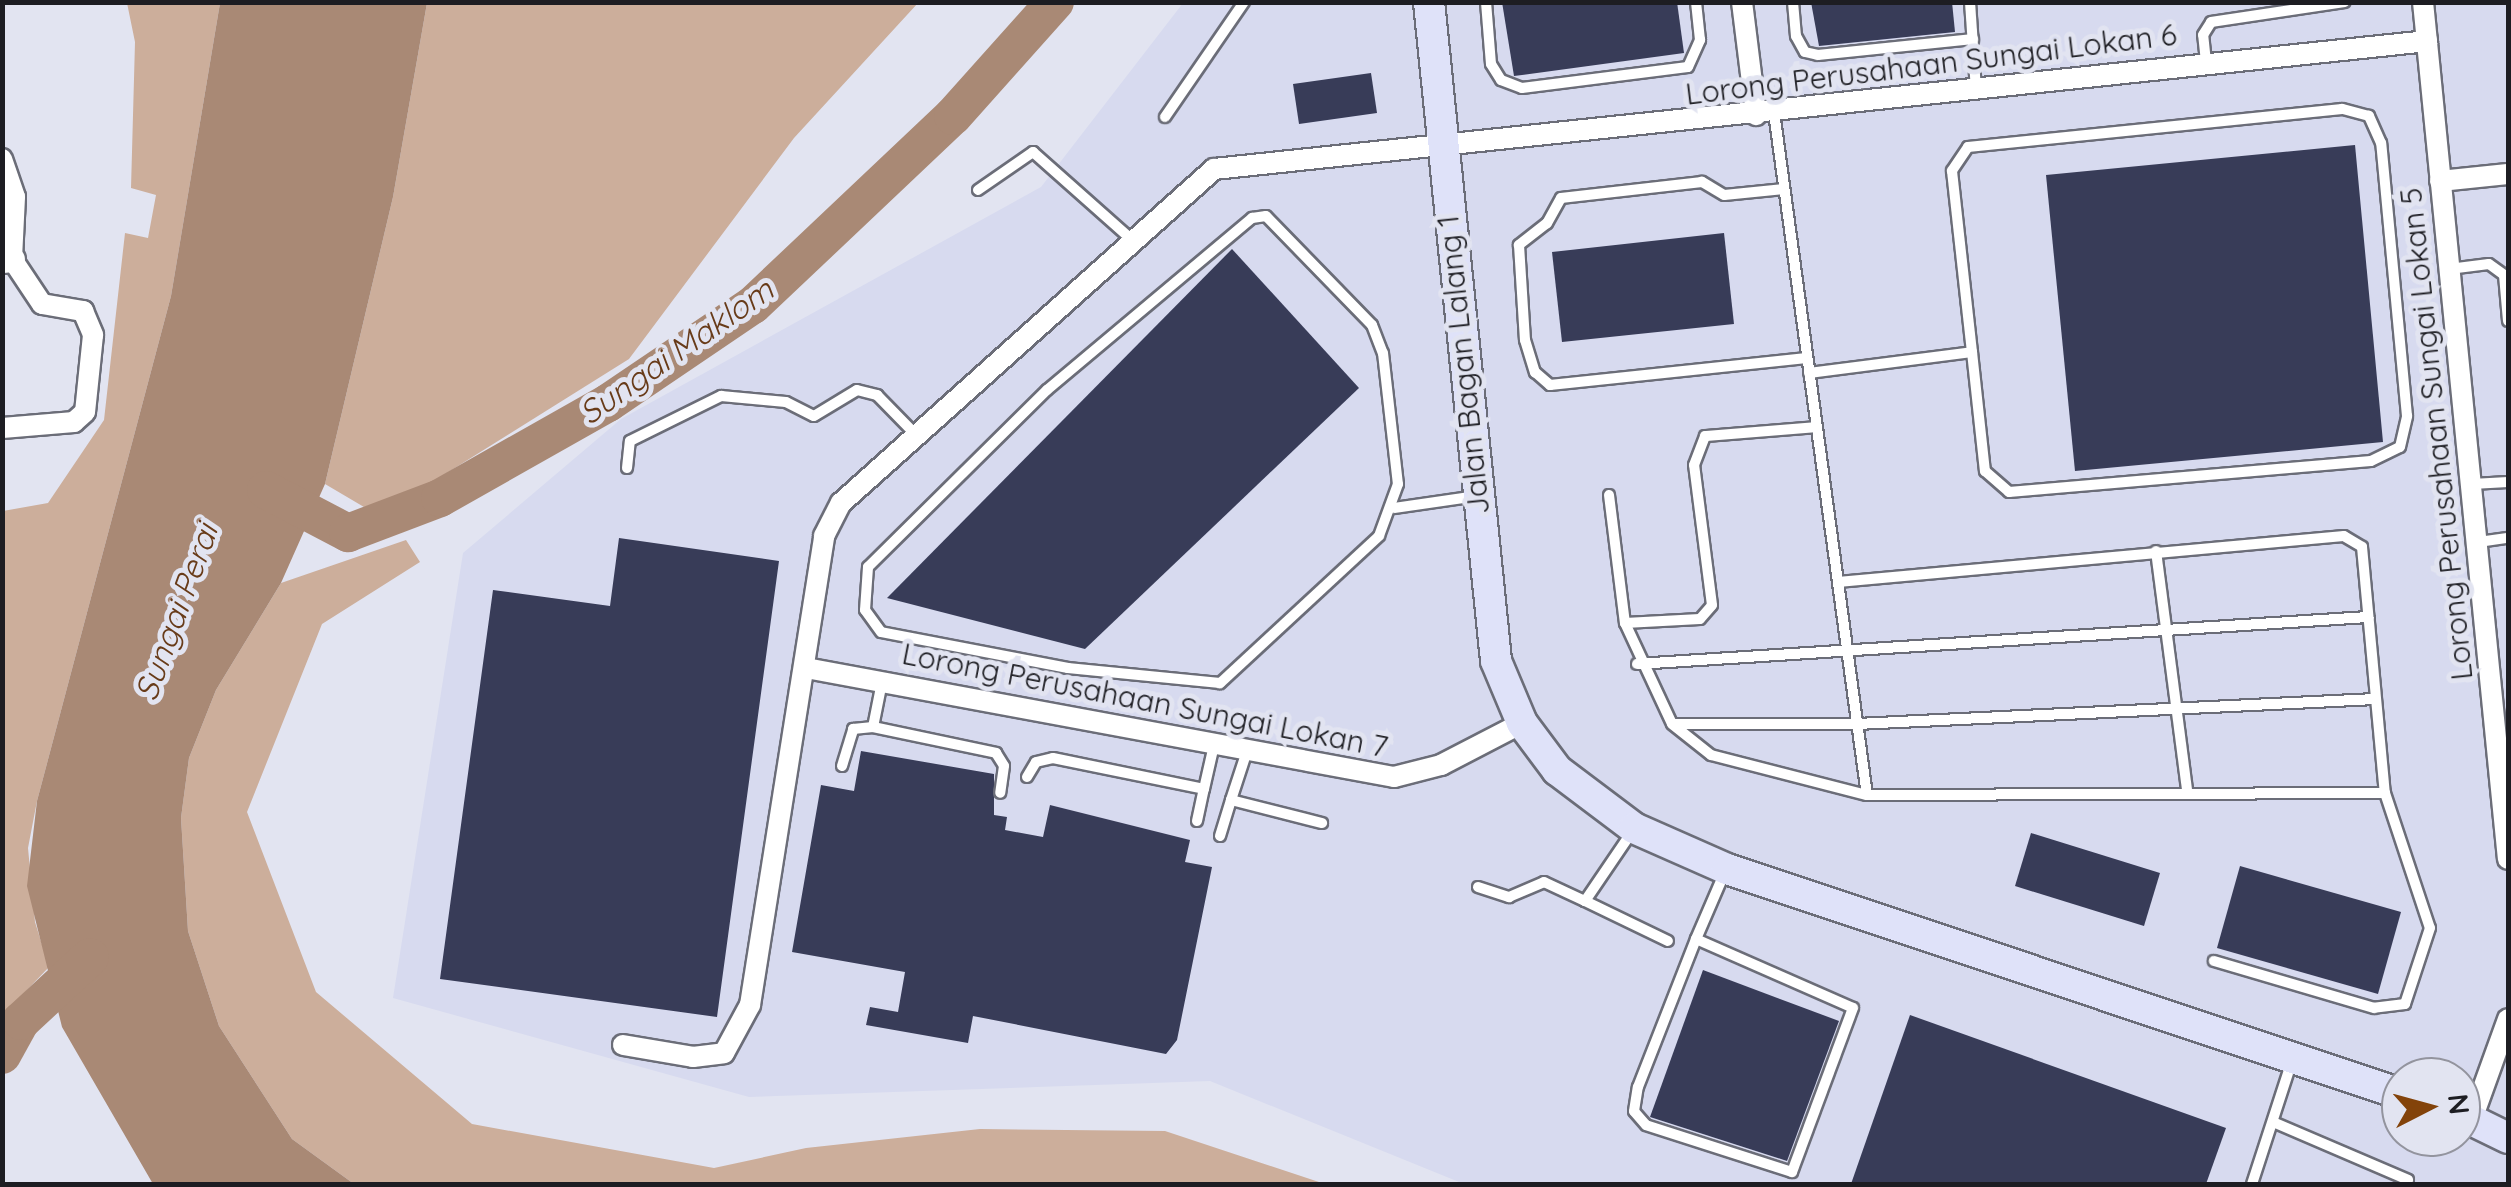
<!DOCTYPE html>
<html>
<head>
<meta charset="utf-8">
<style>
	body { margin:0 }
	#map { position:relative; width:2511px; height:1187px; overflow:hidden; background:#e2e4f1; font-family:Quicksand,sans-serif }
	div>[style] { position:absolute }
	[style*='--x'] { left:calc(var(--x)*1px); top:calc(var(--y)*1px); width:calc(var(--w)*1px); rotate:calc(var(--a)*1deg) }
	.built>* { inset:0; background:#d7daef }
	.green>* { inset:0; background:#ccae9b }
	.water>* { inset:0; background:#a98975 }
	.river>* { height:38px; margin:-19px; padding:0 19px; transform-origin:19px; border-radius:19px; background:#a98975 }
	.building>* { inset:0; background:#383c58 }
	.roads { filter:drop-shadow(2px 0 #6b6d78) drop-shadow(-2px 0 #6b6d78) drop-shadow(0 2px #6b6d78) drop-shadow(0 -2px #6b6d78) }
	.service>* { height:10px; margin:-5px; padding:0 5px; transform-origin:5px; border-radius:5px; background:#fff }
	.minor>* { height:20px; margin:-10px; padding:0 10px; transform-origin:10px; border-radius:10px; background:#fff }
	.tertiary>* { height:25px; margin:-12.5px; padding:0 12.5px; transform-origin:12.5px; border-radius:12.5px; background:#fff }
	.secondary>* { height:30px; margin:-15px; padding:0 15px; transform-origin:15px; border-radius:15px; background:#dfe2f9 }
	span { translate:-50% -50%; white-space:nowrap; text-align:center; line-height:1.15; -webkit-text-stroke:10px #e2e4f1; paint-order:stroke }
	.street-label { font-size:30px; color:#1d1d22 }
	.water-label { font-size:32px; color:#683b19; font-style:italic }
	.frame { position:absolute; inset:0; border:5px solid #1d1d22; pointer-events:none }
	.north { position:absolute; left:2381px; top:1057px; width:100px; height:100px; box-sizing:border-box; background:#e2e4f1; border:2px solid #93949e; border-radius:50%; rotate:84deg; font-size:28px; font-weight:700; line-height:40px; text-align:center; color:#1d1d22 }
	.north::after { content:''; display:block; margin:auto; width:35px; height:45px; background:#83430a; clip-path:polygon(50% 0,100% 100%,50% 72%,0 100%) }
</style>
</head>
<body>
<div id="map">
	<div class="built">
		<div style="clip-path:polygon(evenodd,1183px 3px,2508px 3px,2508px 1184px,1464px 1184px,1210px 1081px,749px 1097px,393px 998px,463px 553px,621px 419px,1041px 187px,1183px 3px,2401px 1077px,2461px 1077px,2461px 1137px,2401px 1137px,2401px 1077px)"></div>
	</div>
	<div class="green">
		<div style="clip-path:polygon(127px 3px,220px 3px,171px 296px,37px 801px,28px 848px,35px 922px,49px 967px,3px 1015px,3px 511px,48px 503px,104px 420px,125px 233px,148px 238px,156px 195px,131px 188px,135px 42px)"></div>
		<div style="clip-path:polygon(427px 3px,918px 3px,794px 138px,629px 359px,418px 491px,364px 507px,325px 484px,393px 197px)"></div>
		<div style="clip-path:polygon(406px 540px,420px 562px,322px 624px,247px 812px,316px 992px,472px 1124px,714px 1168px,806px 1148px,980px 1129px,1165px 1131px,1325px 1184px,354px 1184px,292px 1139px,219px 1026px,188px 931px,181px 818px,189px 758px,216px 690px,281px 583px)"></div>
	</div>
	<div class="water">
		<div style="clip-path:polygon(220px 3px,427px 3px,393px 197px,325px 484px,281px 583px,216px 690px,189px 758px,181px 818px,188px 931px,219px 1026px,292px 1139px,354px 1184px,153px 1184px,62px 1027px,27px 886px,37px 801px,171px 296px)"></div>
	</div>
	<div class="river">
		<div style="--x:266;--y:490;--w:93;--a:27.7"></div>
		<div style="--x:348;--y:533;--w:98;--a:-20.8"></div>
		<div style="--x:440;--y:498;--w:193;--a:-29.5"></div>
		<div style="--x:608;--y:403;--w:175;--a:-34.1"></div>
		<div style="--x:753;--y:305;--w:275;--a:-43.4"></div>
		<div style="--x:953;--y:116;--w:153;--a:-48.2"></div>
		<div style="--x:2;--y:1055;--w:39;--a:-61"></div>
		<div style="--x:21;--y:1021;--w:94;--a:-42.8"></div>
	</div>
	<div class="building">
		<div style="clip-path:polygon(1502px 2px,1677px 2px,1684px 53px,1514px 76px)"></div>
		<div style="clip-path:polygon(1811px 2px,1952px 2px,1955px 32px,1819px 46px)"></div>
		<div style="clip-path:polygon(1371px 73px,1377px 113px,1299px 124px,1293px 84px)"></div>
		<div style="clip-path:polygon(2355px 145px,2383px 442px,2075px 471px,2046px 175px)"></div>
		<div style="clip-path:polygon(1724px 233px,1734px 324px,1562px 342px,1552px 252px)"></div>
		<div style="clip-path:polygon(1232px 249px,1359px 388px,1085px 649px,887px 598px)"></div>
		<div style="clip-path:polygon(619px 538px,779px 561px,717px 1017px,440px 979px,493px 590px,610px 606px)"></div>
		<div style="clip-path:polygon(861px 751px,994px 774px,994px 815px,1007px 817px,1005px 830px,1043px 837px,1050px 805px,1190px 840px,1185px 862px,1212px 867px,1177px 1040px,1166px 1054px,973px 1016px,968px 1043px,866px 1025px,870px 1007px,898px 1012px,905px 972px,792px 952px,821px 785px,854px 791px)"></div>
		<div style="clip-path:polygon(2031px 833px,2160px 873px,2144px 926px,2015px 886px)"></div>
		<div style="clip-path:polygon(2240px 866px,2401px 912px,2378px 994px,2217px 948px)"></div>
		<div style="clip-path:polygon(1703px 970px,1839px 1021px,1787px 1161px,1650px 1117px)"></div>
		<div style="clip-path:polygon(1910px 1015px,2226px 1128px,2206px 1184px,1851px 1184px)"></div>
	</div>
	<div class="roads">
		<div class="service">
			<div style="--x:1486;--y:2;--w:62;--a:85.4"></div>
			<div style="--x:1491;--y:64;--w:19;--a:58"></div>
			<div style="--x:1501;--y:80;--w:22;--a:21"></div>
			<div style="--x:1522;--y:88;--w:167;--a:-7.2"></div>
			<div style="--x:1688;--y:67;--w:30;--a:-66"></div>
			<div style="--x:1700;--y:40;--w:38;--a:-96"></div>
			<div style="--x:1793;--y:2;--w:34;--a:85"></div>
			<div style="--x:1796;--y:36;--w:18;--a:61"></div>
			<div style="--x:1805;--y:52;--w:13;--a:13"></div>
			<div style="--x:1818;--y:55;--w:156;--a:-5.9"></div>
			<div style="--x:1970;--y:2;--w:87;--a:86.1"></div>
			<div style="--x:2206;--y:62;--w:27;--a:-96"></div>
			<div style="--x:2203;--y:35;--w:15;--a:-58"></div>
			<div style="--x:2211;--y:22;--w:135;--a:-8.5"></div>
			<div style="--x:1774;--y:112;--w:689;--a:82.25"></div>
			<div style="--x:1165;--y:117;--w:140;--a:-55.5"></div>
			<div style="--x:1784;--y:189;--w:60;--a:174.3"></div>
			<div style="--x:1724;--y:195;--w:26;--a:-149"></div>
			<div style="--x:1702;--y:182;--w:142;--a:173.5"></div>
			<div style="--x:1561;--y:198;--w:29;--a:119"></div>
			<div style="--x:1547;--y:223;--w:36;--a:142"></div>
			<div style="--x:1519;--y:245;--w:95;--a:86.4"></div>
			<div style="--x:1525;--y:340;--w:34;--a:73"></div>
			<div style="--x:1535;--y:372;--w:20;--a:41"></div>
			<div style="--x:1550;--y:385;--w:258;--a:-6"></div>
			<div style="--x:978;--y:190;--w:67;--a:-34.6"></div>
			<div style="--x:1033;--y:152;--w:130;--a:41.6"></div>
			<div style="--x:1266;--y:216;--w:152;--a:45.8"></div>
			<div style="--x:1372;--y:325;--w:30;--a:69"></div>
			<div style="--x:1383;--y:353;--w:132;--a:83.5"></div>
			<div style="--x:1398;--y:484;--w:55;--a:110.1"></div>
			<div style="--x:1379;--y:536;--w:217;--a:137.2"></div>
			<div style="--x:1220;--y:683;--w:153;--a:-174.4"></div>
			<div style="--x:1068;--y:668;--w:190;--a:-169.1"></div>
			<div style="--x:881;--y:632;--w:27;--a:-126"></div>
			<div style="--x:865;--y:610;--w:43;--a:-86"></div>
			<div style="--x:868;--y:567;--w:252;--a:-44.7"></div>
			<div style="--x:1047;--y:390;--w:268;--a:-40"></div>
			<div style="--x:1252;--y:218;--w:14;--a:-8"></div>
			<div style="--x:2449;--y:269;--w:40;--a:-7.1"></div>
			<div style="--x:2489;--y:264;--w:19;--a:36"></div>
			<div style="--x:2504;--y:275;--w:46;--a:85"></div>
			<div style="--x:1809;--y:373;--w:164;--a:-7.3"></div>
			<div style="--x:1972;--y:352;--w:120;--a:83.8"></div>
			<div style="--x:1985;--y:471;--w:32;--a:41"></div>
			<div style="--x:2009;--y:492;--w:363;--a:-4.9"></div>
			<div style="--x:2371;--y:461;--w:32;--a:-26"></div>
			<div style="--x:2400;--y:447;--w:32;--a:-77"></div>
			<div style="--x:2407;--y:416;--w:274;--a:-95.4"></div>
			<div style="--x:2381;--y:143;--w:30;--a:-114"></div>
			<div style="--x:2369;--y:116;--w:28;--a:-165"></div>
			<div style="--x:2342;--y:109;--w:376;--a:174.2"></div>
			<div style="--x:1968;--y:147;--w:29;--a:124"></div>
			<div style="--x:1952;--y:171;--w:182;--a:83.7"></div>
			<div style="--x:627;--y:468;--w:27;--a:-84"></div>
			<div style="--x:630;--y:441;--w:102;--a:-26.3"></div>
			<div style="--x:721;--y:396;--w:65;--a:5.3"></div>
			<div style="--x:786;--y:402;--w:31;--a:27"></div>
			<div style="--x:814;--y:416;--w:50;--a:-31.2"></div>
			<div style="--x:857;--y:390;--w:21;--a:14"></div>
			<div style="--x:877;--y:395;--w:56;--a:45.7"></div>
			<div style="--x:2472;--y:484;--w:36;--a:-3"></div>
			<div style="--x:1609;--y:495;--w:129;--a:82.9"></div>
			<div style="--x:1625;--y:623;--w:75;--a:-3.1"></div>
			<div style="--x:1700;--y:619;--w:18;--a:-49"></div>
			<div style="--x:1712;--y:605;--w:141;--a:-97.3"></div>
			<div style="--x:1694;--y:465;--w:31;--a:-69"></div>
			<div style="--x:1705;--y:436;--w:111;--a:-4.6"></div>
			<div style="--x:1394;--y:508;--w:84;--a:-8.2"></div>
			<div style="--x:2478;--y:542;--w:30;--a:-8"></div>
			<div style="--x:2156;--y:551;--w:242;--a:82.6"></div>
			<div style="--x:1838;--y:582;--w:508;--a:-5.19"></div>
			<div style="--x:2344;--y:536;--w:21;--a:31"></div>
			<div style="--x:2362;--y:547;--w:247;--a:84.7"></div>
			<div style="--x:2385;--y:793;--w:142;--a:71.6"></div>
			<div style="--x:2430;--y:928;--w:80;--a:108.2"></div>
			<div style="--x:2405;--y:1004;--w:31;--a:173"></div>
			<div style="--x:2374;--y:1008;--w:167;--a:-163.6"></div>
			<div style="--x:1625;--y:623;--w:111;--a:65"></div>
			<div style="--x:1672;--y:724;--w:50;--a:38.5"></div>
			<div style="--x:1711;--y:755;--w:161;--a:14.4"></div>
			<div style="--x:1867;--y:795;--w:518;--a:-0.22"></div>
			<div style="--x:1637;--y:664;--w:733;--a:-3.68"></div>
			<div style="--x:882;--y:682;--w:46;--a:101.3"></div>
			<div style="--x:873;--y:727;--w:126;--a:11.9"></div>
			<div style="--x:996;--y:753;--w:15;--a:58"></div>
			<div style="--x:1004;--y:766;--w:27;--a:98"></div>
			<div style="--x:1673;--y:724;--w:184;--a:0"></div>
			<div style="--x:1857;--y:724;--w:519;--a:-2.76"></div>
			<div style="--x:1247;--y:751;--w:52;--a:108.1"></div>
			<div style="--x:1231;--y:800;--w:94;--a:14.2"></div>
			<div style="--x:842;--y:766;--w:39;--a:-73"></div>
			<div style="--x:853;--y:729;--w:20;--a:-6"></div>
			<div style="--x:1027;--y:777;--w:17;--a:-59"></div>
			<div style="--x:1036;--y:762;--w:17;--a:-13"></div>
			<div style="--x:1053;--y:758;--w:154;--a:11.6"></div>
			<div style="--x:1204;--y:789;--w:45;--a:-77.2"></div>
			<div style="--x:1197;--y:821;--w:33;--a:-78"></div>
			<div style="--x:1220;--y:836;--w:38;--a:-73"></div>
			<div style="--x:1478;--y:887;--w:33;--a:18"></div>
			<div style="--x:1509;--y:897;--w:38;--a:-23"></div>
			<div style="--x:1544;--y:882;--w:45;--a:24.9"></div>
			<div style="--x:1585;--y:901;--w:87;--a:-55.8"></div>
			<div style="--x:1585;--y:901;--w:92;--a:25.7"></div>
			<div style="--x:1696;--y:939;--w:171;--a:23.7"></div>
			<div style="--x:1853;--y:1008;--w:175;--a:110.4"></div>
			<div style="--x:1792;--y:1172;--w:153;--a:-162.2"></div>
			<div style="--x:1646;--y:1125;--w:18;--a:-131"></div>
			<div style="--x:1634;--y:1111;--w:24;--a:-81"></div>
			<div style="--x:1638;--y:1087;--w:159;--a:-68.6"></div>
			<div style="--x:1696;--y:939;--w:71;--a:-66.7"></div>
			<div style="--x:2273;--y:1122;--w:147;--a:23.2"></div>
			<div style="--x:2252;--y:1184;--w:129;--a:-72"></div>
		</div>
		<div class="minor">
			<div style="--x:1742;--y:2;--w:114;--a:82.9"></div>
			<div style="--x:2423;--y:2;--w:861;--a:84.34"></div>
			<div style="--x:2;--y:159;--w:40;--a:71.1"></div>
			<div style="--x:15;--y:197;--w:62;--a:92.8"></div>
			<div style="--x:12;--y:259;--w:54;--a:56.3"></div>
			<div style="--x:42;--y:304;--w:42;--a:9.7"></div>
			<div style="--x:83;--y:311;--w:26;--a:67"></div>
			<div style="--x:93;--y:335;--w:77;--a:95.9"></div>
			<div style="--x:85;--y:412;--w:15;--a:138"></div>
			<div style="--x:74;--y:422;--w:72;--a:175.2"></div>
			<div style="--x:2440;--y:181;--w:68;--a:-5.9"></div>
			<div style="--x:806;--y:668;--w:598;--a:10.5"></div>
			<div style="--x:1394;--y:777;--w:49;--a:-14.3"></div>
			<div style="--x:1441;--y:765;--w:91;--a:-27.4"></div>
			<div style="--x:623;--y:1045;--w:71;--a:9.7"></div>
			<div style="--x:693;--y:1057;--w:31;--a:-7"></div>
			<div style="--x:724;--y:1053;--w:55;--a:-61.6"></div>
			<div style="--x:750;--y:1005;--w:475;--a:-81"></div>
			<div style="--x:824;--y:536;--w:37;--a:-63"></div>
			<div style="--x:841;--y:503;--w:501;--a:-41.84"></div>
			<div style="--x:1214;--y:169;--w:1220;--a:-6.02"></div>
			<div style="--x:2472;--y:1119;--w:106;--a:-70.2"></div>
		</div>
		<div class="tertiary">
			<div style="--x:2;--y:260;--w:10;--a:-6"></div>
		</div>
		<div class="secondary">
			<div style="--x:1429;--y:2;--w:662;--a:84.19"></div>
			<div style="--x:1496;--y:661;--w:67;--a:67.2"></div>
			<div style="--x:1522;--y:723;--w:59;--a:53.3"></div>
			<div style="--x:1557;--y:770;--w:96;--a:37"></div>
			<div style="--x:1634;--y:828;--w:102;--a:23.8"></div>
			<div style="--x:1727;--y:869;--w:711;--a:18.46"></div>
			<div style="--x:2461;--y:1115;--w:52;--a:26.1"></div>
		</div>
	</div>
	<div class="street-label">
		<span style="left:1931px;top:64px;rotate:-7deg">Lorong Perusahaan Sungai Lokan 6</span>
		<span style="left:1463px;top:365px;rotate:-96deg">Jalan Bagan Lalang 1</span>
		<span style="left:2436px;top:434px;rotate:-96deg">Lorong Perusahaan Sungai Lokan 5</span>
		<span style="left:1145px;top:700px;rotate:11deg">Lorong Perusahaan Sungai Lokan 7</span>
	</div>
	<div class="water-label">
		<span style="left:676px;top:351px;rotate:-35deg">Sungai Maklom</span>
		<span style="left:176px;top:612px;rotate:-70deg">Sungai Perai</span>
	</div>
	<div class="frame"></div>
	<div class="north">N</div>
</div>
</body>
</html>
